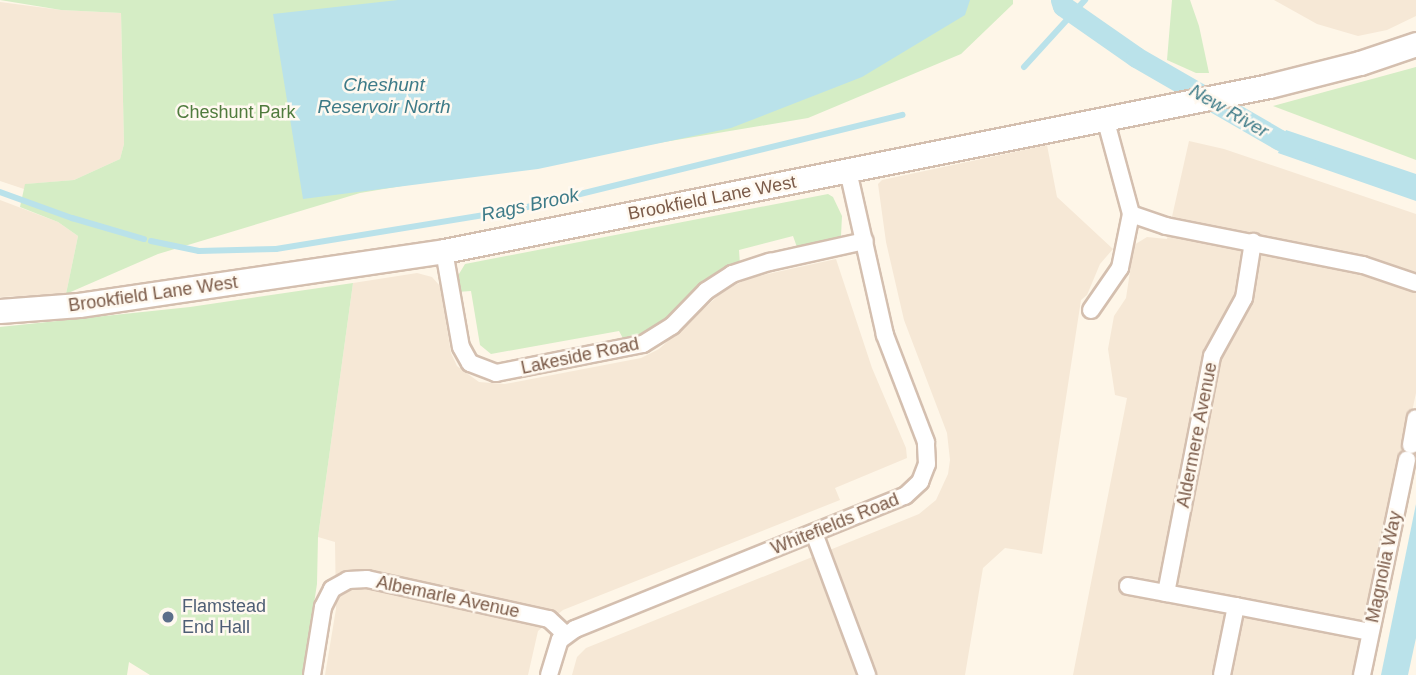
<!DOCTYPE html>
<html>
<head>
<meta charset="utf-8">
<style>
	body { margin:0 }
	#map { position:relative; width:1416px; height:675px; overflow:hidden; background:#fef6e8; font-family:Arial,sans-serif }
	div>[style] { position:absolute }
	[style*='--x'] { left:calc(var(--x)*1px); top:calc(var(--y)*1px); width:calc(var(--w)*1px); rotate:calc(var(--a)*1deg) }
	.residential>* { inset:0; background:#f6e8d6 }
	.green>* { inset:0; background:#d5edc5 }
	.water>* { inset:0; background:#bae2ea }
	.stream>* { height:6px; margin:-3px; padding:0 3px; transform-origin:3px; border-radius:3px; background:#bae2ea }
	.canal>* { height:21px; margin:-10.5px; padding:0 10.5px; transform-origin:10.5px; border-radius:10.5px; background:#bae2ea }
	.roads { filter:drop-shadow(2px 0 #d4bfaf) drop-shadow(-2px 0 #d4bfaf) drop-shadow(0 2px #d4bfaf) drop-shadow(0 -2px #d4bfaf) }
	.minor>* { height:16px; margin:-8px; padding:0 8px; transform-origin:8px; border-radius:8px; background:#fff }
	.secondary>* { height:23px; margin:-11.5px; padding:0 11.5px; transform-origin:11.5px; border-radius:11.5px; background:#fff }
	.dots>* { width:19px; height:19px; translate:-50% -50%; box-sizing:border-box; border:4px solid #fff9f0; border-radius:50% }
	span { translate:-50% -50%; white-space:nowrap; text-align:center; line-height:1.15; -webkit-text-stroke:5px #fff9f0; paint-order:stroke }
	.park-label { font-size:18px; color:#4f7b3d }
	.street-label { font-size:18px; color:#7b5b49 }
	.service-label { font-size:18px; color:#4e5e75 }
	.left { translate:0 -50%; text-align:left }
	.water-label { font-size:19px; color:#3e7b88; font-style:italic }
</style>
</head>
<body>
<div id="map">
	<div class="residential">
		<div style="clip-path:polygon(1274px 0,1416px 0,1416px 16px,1387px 30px,1358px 36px,1317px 24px)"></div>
		<div style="clip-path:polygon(0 2px,61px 10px,121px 13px,124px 144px,120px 159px,74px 180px,26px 184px,24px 189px,0 181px)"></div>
		<div style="clip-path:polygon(1189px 141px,1224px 149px,1416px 214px,1416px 393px,1356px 675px,1073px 675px,1127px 398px,1115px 395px,1108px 349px,1114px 316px,1126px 298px,1134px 245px,1147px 237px,1167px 239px)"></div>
		<div style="clip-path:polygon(1047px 145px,1057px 197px,1113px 249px,1100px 264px,1087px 295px,1081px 300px,1042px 554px,1005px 548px,983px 568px,965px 675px,572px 675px,577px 657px,586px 648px,919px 514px,936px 500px,948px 474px,950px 460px,947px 433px,904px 320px,886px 242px,878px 184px,882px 180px)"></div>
		<div style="clip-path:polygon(0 200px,58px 222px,78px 236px,66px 294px,0 297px)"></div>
		<div style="clip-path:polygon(836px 259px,872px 368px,906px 448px,907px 458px,835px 488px,840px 500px,563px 610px,538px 631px,528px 675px,325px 675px,336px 609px,335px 542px,318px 537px,353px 283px,417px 273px,432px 277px,440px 286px,451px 353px,457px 366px,479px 382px,505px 384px,641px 358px,659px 349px,719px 295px,735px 285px,750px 278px)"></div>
	</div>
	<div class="green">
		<div style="clip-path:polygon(0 0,1013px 0,1013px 4px,961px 54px,808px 118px,360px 193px,158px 254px,66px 294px,78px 236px,58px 222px,20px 207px,25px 184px,74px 180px,120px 159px,124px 144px,121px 13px,61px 10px)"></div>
		<div style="clip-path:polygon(1172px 0,1190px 0,1199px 26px,1209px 73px,1196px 73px,1167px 60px)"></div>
		<div style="clip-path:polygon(1416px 67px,1416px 160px,1273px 106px)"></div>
		<div style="clip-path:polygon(828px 194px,833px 197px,842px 216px,841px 236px,833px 241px,798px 250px,793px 236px,739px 250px,740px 265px,651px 334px,625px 342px,619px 331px,491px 354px,480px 345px,471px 291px,457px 292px,459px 274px,465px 264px)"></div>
		<div style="clip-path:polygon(353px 283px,318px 537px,317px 584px,303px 675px,150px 675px,129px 662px,127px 675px,0 675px,0 327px,190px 307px)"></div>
	</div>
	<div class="water">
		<div style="clip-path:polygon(398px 0,970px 0,965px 15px,862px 77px,731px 128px,538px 169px,303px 199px,273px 14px)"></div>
		<div style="clip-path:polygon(1286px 130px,1416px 174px,1416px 201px,1278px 153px)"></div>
		<div style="clip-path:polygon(1416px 504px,1416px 638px,1408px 675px,1381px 675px)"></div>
	</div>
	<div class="stream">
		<div style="--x:1024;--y:67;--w:91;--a:-47.7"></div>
		<div style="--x:0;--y:192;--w:77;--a:19.9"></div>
		<div style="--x:72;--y:218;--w:75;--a:16.3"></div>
		<div style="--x:151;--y:241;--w:49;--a:11.8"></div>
		<div style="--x:199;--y:251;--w:77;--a:-1.5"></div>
		<div style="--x:276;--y:249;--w:242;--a:-9.3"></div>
		<div style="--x:515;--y:210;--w:399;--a:-13.8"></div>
	</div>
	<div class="canal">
		<div style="--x:1061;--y:0;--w:6;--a:72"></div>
		<div style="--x:1063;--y:6;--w:89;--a:34.9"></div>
		<div style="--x:1136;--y:57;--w:166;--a:30"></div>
		<div style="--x:1280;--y:140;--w:30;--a:20"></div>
	</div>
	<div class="roads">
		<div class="minor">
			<div style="--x:1105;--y:118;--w:99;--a:74.8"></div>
			<div style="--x:1131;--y:214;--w:37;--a:19"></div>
			<div style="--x:1166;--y:226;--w:201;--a:11.2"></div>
			<div style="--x:1363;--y:265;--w:56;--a:18.8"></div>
			<div style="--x:444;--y:251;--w:97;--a:80"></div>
			<div style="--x:461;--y:347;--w:18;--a:61"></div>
			<div style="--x:470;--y:363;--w:28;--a:21"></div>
			<div style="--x:496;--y:373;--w:150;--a:-11.2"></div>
			<div style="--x:643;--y:344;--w:34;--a:-32"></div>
			<div style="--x:672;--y:326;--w:49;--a:-45.8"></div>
			<div style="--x:706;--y:291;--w:31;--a:-33"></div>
			<div style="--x:732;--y:274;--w:40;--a:-18"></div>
			<div style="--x:770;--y:262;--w:97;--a:-12.5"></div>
			<div style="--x:1091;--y:310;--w:51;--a:-55.4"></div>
			<div style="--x:1120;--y:268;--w:55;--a:-78.5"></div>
			<div style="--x:1411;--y:445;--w:27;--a:-80"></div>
			<div style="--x:814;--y:533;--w:152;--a:69.5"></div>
			<div style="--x:1128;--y:586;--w:110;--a:10.5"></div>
			<div style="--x:1236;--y:606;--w:70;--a:101.5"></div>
			<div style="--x:1166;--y:593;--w:241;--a:-79"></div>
			<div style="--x:1212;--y:356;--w:66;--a:-61.1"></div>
			<div style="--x:1244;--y:298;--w:57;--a:-80.9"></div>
			<div style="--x:1236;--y:606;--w:136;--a:11"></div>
			<div style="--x:312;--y:675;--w:69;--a:-80.8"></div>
			<div style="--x:323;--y:607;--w:20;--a:-63"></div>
			<div style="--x:332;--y:589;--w:18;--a:-29"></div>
			<div style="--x:348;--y:580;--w:19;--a:-3"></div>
			<div style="--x:367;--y:579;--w:186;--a:12.4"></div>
			<div style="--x:549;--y:619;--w:22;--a:43"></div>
			<div style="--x:549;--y:675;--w:37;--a:-73"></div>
			<div style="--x:560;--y:640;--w:19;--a:-36"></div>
			<div style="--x:575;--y:629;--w:356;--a:-22"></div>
			<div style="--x:905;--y:496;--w:21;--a:-43"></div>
			<div style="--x:920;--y:482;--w:19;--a:-69"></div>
			<div style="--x:927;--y:464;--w:22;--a:-93"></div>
			<div style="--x:926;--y:442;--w:115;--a:-111"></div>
			<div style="--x:885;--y:335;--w:168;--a:-102.7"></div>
			<div style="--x:1362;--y:675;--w:220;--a:-78.2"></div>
		</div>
		<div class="secondary">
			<div style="--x:0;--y:311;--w:79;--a:-4.3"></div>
			<div style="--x:79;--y:305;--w:369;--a:-8.4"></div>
			<div style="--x:444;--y:251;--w:841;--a:-11.31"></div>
			<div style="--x:1269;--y:86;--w:94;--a:-14.2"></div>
			<div style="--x:1360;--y:63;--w:59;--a:-18.7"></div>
		</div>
	</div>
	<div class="dots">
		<div style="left:168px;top:617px;background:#5c6f8a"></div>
	</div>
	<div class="park-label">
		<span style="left:236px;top:112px">Cheshunt Park</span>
	</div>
	<div class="street-label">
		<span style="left:712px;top:198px;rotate:-11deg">Brookfield Lane West</span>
		<span style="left:153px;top:294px;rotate:-8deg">Brookfield Lane West</span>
		<span style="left:580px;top:356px;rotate:-12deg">Lakeside Road</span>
		<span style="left:1197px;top:435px;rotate:-79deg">Aldermere Avenue</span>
		<span style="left:835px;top:524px;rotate:-22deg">Whitefields Road</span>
		<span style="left:1384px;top:567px;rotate:-78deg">Magnolia Way</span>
		<span style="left:448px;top:597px;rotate:12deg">Albemarle Avenue</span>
	</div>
	<div class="service-label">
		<span class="left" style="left:182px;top:617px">Flamstead<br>End Hall</span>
	</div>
	<div class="water-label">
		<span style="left:384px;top:96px">Cheshunt<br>Reservoir North</span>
		<span style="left:1229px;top:111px;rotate:30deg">New River</span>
		<span style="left:530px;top:205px;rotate:-12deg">Rags Brook</span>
	</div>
</div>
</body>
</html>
